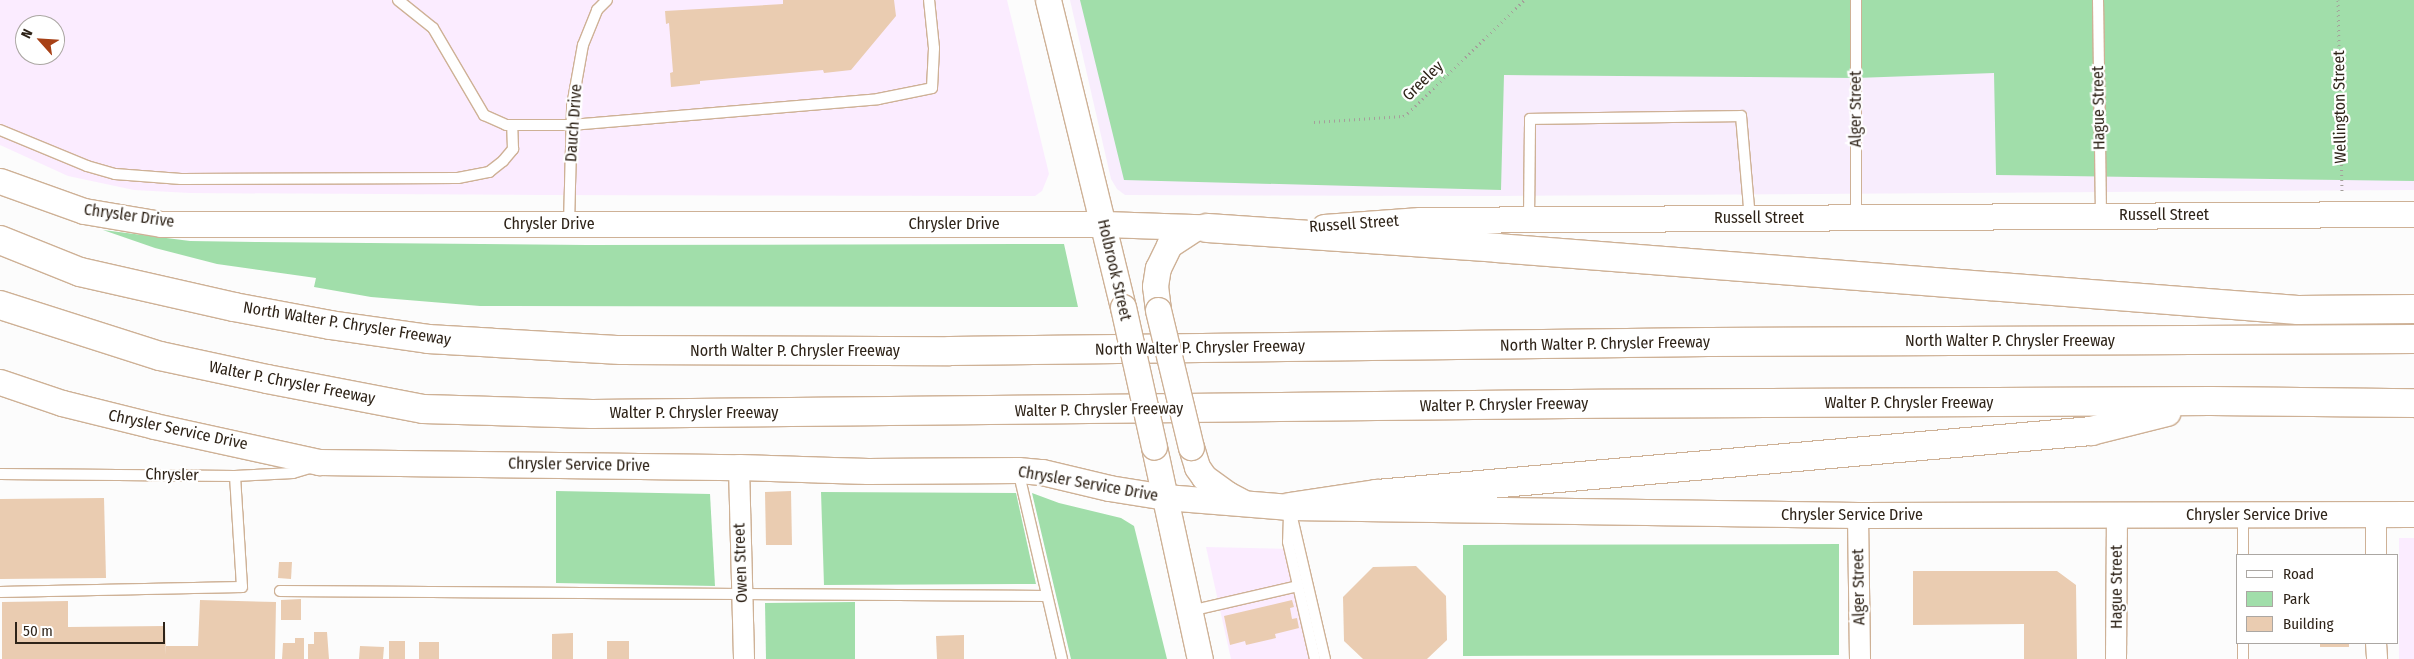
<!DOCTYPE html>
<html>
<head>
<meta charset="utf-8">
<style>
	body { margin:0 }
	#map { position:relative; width:2414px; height:659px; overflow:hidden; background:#fcfcfc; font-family:"Fira Sans Condensed",sans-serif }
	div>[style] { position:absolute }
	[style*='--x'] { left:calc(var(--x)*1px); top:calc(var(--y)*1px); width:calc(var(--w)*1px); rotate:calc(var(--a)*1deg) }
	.commercial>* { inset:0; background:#fbecff }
	.industrial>* { inset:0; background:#f8edfd }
	.green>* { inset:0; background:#a1deaa }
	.building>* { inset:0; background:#eaccb1 }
	.path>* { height:3px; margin-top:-1.5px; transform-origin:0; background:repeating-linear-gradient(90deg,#a49f9a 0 1px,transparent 0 5px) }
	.roads { filter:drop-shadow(1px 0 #ceb196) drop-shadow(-1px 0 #ceb196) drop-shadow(0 1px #ceb196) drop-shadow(0 -1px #ceb196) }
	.service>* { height:10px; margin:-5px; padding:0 5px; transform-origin:5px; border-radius:5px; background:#fff }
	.minor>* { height:20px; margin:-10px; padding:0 10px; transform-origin:10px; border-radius:10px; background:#fff }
	.tertiary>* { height:25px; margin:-12.5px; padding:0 12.5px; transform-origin:12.5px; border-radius:12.5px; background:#fff }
	.motorway>* { height:28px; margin:-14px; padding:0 14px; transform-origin:14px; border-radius:14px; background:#fff }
	.bridges { filter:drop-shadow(1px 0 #ceb196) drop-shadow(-1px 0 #ceb196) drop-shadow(0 1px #ceb196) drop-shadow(0 -1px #ceb196) }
	.tertiary-bridge>* { height:25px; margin:-12.5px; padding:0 12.5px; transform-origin:12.5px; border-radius:12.5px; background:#fff }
	span { translate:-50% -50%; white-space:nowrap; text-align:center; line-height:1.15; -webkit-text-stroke:4.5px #fff; paint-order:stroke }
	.street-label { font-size:16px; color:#2e2318 }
	.legend { position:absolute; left:2236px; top:554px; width:162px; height:90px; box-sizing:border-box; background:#fff; border:1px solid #aba7a3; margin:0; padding:6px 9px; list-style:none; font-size:15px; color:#2e2318 }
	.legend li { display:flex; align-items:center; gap:10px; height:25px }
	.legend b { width:25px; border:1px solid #aba7a3 }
	.north { position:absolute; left:15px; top:15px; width:50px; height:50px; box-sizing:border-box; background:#fff; border:1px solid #aba7a3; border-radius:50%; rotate:296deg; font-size:14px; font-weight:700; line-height:20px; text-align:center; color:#2e2318 }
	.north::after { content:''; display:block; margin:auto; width:18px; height:22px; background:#a74117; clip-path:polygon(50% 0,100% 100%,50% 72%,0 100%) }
	.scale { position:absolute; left:15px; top:622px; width:150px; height:22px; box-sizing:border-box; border:2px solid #2e2318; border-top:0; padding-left:6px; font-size:15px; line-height:18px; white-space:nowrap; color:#2e2318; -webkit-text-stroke:4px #fff; paint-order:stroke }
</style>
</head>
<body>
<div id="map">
	<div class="commercial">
		<div style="clip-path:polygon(evenodd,0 0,1007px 0,1049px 174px,1042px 191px,1035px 196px,541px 195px,190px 193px,134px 190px,68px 176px,0 145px,0 0,25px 25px,55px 25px,55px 55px,25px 55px,25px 25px)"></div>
		<div style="clip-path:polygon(2399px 538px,2414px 538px,2414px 659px,2399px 659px)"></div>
		<div style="clip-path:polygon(1206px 547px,1294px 549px,1322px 659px,1231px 659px)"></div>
	</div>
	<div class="industrial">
		<div style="clip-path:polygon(1070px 0,2414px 0,2414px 190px,1499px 196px,1125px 195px,1117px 189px,1111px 179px)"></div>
	</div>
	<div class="green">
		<div style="clip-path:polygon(1080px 0,2414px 0,2414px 181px,1996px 175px,1994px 73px,1856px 78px,1504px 75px,1501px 190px,1124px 180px)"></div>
		<div style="clip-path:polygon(103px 230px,190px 241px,256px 242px,587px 245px,1064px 244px,1078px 307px,480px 306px,371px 297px,314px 287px,316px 278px,217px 264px,155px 248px)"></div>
		<div style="clip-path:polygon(556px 491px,710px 494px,715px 586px,556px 583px)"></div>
		<div style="clip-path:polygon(821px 492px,1016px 493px,1036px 584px,824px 585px)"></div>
		<div style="clip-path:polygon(1032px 493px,1059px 503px,1121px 518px,1134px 526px,1167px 659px,1071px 659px)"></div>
		<div style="clip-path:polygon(1839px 544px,1839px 655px,1463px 656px,1463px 545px)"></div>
		<div style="clip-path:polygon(855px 602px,855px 659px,766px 659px,765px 603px)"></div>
	</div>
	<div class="building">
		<div style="clip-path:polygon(783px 0,894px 0,896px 16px,851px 70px,824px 73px,823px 70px,700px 81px,700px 84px,671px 87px,670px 73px,673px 72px,669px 23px,666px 24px,665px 11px,783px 4px)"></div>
		<div style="clip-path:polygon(791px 491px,792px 545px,766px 545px,765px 492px)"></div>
		<div style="clip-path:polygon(104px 498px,106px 578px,0 579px,0 499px)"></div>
		<div style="clip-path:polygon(279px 562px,292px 562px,291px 579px,278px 578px)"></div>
		<div style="clip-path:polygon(1416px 566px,1446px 596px,1447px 640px,1427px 659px,1363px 659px,1344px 641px,1343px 597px,1373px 567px)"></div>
		<div style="clip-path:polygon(1913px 571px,2057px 571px,2076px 585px,2077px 659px,2024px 659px,2024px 624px,1913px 625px)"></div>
		<div style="clip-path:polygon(301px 599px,301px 620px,281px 620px,281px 600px)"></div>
		<div style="clip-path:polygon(200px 600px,276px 602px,275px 659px,2px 659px,2px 602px,68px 601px,68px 627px,165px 626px,166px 655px,166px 646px,198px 646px)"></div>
		<div style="clip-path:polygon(1292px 600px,1294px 607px,1290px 608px,1292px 619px,1297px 618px,1299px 628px,1275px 634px,1276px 638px,1246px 645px,1245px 641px,1230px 645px,1224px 616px)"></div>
		<div style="clip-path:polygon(314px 632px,327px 632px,329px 659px,308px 659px,308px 644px,314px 644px)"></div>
		<div style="clip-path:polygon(573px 633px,573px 659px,552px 659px,552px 634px)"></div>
		<div style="clip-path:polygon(964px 635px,964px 659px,937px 659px,936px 636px)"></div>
		<div style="clip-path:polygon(295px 638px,304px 638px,304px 659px,282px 659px,283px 643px,295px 643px)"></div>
		<div style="clip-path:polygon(389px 641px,405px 641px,405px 659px,389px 659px)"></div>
		<div style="clip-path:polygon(607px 641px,629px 641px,629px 659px,607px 659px)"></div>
		<div style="clip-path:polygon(419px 642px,439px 642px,439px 659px,419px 659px)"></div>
		<div style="clip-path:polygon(2320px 643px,2349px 643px,2349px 647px,2320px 647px)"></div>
		<div style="clip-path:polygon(360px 646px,384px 647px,383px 659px,359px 659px)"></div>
	</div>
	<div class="path">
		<div style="--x:2338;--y:0;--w:194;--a:88.8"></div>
		<div style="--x:1314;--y:122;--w:89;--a:-3.9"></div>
		<div style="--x:1403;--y:116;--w:6;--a:-31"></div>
		<div style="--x:1408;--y:113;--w:162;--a:-44.2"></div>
	</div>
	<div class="roads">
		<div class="service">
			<div style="--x:398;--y:0;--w:45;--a:38.7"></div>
			<div style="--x:433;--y:28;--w:101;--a:59.6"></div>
			<div style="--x:484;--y:115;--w:24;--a:24"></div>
			<div style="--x:506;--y:125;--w:65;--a:0"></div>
			<div style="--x:571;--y:125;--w:308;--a:-4.8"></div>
			<div style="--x:878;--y:99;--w:55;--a:-11.5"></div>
			<div style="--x:932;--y:88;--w:40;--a:-87.1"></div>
			<div style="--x:934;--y:48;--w:48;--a:-95.9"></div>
			<div style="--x:1856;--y:0;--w:216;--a:90"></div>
			<div style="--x:2098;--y:0;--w:216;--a:89.2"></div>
			<div style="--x:0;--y:130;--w:94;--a:22.5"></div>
			<div style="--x:87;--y:166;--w:29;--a:16"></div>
			<div style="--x:115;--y:174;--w:66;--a:4.3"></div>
			<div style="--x:181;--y:179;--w:277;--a:-0.2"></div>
			<div style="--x:458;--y:178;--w:32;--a:-11"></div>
			<div style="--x:489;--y:172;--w:18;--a:-38"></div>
			<div style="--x:503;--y:161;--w:16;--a:-50"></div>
			<div style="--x:513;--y:149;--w:24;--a:-92"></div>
			<div style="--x:1529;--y:219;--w:100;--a:-89.4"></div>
			<div style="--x:1530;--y:119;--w:211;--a:-0.8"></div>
			<div style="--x:1741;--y:116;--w:102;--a:85"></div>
			<div style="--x:569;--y:224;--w:118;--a:-88.5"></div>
			<div style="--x:572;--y:106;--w:62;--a:-79.8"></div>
			<div style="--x:583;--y:45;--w:38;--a:-68"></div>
			<div style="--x:597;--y:10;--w:14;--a:-45"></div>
			<div style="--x:1018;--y:470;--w:194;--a:76.9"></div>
			<div style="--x:0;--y:474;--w:235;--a:0.5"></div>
			<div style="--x:235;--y:476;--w:58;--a:-3"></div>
			<div style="--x:293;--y:473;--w:21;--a:-17"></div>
			<div style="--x:1290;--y:509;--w:154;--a:76.9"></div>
			<div style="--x:1289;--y:516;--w:26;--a:92"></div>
			<div style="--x:1288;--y:542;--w:120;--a:77"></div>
			<div style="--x:2243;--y:555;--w:40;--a:-90"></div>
			<div style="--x:280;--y:591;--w:766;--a:0.37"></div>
			<div style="--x:0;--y:592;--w:242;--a:-1.2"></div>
			<div style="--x:242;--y:587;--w:111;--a:-93.6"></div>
			<div style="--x:1190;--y:611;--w:111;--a:-13"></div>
			<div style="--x:2243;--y:659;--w:16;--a:-90"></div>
		</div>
		<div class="minor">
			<div style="--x:739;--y:467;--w:192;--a:88.5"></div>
			<div style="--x:2376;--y:514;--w:41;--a:90"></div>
			<div style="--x:1858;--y:515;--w:144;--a:89.2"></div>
			<div style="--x:2376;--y:643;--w:16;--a:86"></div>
			<div style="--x:2116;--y:659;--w:143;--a:-89.6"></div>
		</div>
		<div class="tertiary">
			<div style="--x:1048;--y:0;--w:316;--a:76.3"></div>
			<div style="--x:0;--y:181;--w:89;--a:19.7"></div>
			<div style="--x:84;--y:211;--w:78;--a:9.6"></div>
			<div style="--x:161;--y:224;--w:943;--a:0"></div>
			<div style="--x:1104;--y:224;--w:122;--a:1.9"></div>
			<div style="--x:1324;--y:227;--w:96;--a:-4.2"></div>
			<div style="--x:1420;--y:220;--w:994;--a:-0.35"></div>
			<div style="--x:1158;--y:310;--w:24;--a:-97"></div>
			<div style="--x:1155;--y:286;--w:18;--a:-81"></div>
			<div style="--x:1158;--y:268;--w:25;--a:-64"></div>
			<div style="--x:1169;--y:245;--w:31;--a:-33"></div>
			<div style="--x:0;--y:382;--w:65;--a:18.7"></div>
			<div style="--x:62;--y:403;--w:95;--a:14"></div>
			<div style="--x:154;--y:426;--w:169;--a:12.3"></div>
			<div style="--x:319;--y:462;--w:420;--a:0.7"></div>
			<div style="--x:739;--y:467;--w:129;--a:1.8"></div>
			<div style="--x:868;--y:471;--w:150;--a:-0.4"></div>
			<div style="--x:1018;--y:470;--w:24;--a:5"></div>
			<div style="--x:1042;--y:472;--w:69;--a:13.4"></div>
			<div style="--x:1109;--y:488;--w:57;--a:9.1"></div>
			<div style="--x:1165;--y:497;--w:125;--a:4.6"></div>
			<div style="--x:1290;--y:507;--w:568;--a:0.81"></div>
			<div style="--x:1858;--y:515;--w:556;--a:-0.1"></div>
			<div style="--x:1154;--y:447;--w:217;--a:77.8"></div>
			<div style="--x:1191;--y:447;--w:21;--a:73"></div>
			<div style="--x:1197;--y:467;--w:12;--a:55"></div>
			<div style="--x:1204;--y:477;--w:29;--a:36"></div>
			<div style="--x:1227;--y:494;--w:16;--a:27"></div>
		</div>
		<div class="motorway">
			<div style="--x:1207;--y:228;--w:291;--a:3.9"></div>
			<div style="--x:1497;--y:248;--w:803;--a:4.43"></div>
			<div style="--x:2298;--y:310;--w:116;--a:-0.5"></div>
			<div style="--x:0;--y:240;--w:86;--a:21.8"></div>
			<div style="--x:80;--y:272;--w:158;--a:12.8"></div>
			<div style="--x:234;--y:307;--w:98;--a:10.6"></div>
			<div style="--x:330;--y:325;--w:99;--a:8.1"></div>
			<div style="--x:428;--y:339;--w:193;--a:3.3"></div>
			<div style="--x:621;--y:350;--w:329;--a:0.2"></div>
			<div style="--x:950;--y:351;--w:758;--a:-0.68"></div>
			<div style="--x:1708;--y:342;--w:706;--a:-0.24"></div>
			<div style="--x:0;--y:305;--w:168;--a:17.7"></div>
			<div style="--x:160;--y:356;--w:109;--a:12.1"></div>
			<div style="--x:267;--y:379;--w:159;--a:10.9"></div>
			<div style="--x:423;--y:409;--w:169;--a:1.7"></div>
			<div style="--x:592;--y:414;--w:978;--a:-0.59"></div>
			<div style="--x:1570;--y:404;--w:641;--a:-0.27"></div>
			<div style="--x:2211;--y:401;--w:203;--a:0.6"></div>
			<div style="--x:1290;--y:507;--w:88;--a:-8.5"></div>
			<div style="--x:1377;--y:494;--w:717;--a:-5.04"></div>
			<div style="--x:2091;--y:431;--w:78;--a:-14"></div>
		</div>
	</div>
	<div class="bridges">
		<div class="tertiary-bridge">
			<div style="--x:1123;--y:307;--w:143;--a:77.5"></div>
			<div style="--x:1158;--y:310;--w:141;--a:76.5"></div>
		</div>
	</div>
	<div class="street-label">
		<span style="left:1423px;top:81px;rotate:-44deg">Greeley</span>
		<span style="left:2340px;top:107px;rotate:-91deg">Wellington Street</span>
		<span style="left:2099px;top:108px;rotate:-91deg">Hague Street</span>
		<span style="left:1856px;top:109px;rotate:-90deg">Alger Street</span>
		<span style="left:574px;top:123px;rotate:-86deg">Dauch Drive</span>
		<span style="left:2164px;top:215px">Russell Street</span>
		<span style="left:129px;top:216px;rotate:8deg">Chrysler Drive</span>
		<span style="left:1759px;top:218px">Russell Street</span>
		<span style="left:549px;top:224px">Chrysler Drive</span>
		<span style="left:954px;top:224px">Chrysler Drive</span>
		<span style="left:1354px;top:224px;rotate:-4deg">Russell Street</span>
		<span style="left:1114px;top:270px;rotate:77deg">Holbrook Street</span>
		<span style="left:347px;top:324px;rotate:9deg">North Walter P. Chrysler Freeway</span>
		<span style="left:2010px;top:341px">North Walter P. Chrysler Freeway</span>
		<span style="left:1605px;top:344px;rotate:-1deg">North Walter P. Chrysler Freeway</span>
		<span style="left:1200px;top:348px;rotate:-1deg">North Walter P. Chrysler Freeway</span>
		<span style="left:795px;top:351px">North Walter P. Chrysler Freeway</span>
		<span style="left:292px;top:383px;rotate:11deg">Walter P. Chrysler Freeway</span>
		<span style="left:1909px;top:403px">Walter P. Chrysler Freeway</span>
		<span style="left:1504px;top:405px;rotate:-1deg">Walter P. Chrysler Freeway</span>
		<span style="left:1099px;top:410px;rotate:-1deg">Walter P. Chrysler Freeway</span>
		<span style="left:694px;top:413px">Walter P. Chrysler Freeway</span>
		<span style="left:178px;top:430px;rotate:12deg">Chrysler Service Drive</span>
		<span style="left:579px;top:465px;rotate:1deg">Chrysler Service Drive</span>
		<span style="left:172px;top:475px;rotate:1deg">Chrysler</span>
		<span style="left:1088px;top:484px;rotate:10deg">Chrysler Service Drive</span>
		<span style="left:1852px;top:515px">Chrysler Service Drive</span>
		<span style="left:2257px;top:515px">Chrysler Service Drive</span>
		<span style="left:741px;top:563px;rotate:-92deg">Owen Street</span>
		<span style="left:1859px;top:587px;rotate:-91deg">Alger Street</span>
		<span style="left:2117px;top:587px;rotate:-90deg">Hague Street</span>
	</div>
	<ul class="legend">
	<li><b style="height:6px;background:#fff"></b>Road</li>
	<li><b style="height:14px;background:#a1deaa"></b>Park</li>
	<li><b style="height:14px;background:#eaccb1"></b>Building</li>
	</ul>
	<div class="north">N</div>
	<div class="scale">50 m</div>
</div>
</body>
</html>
